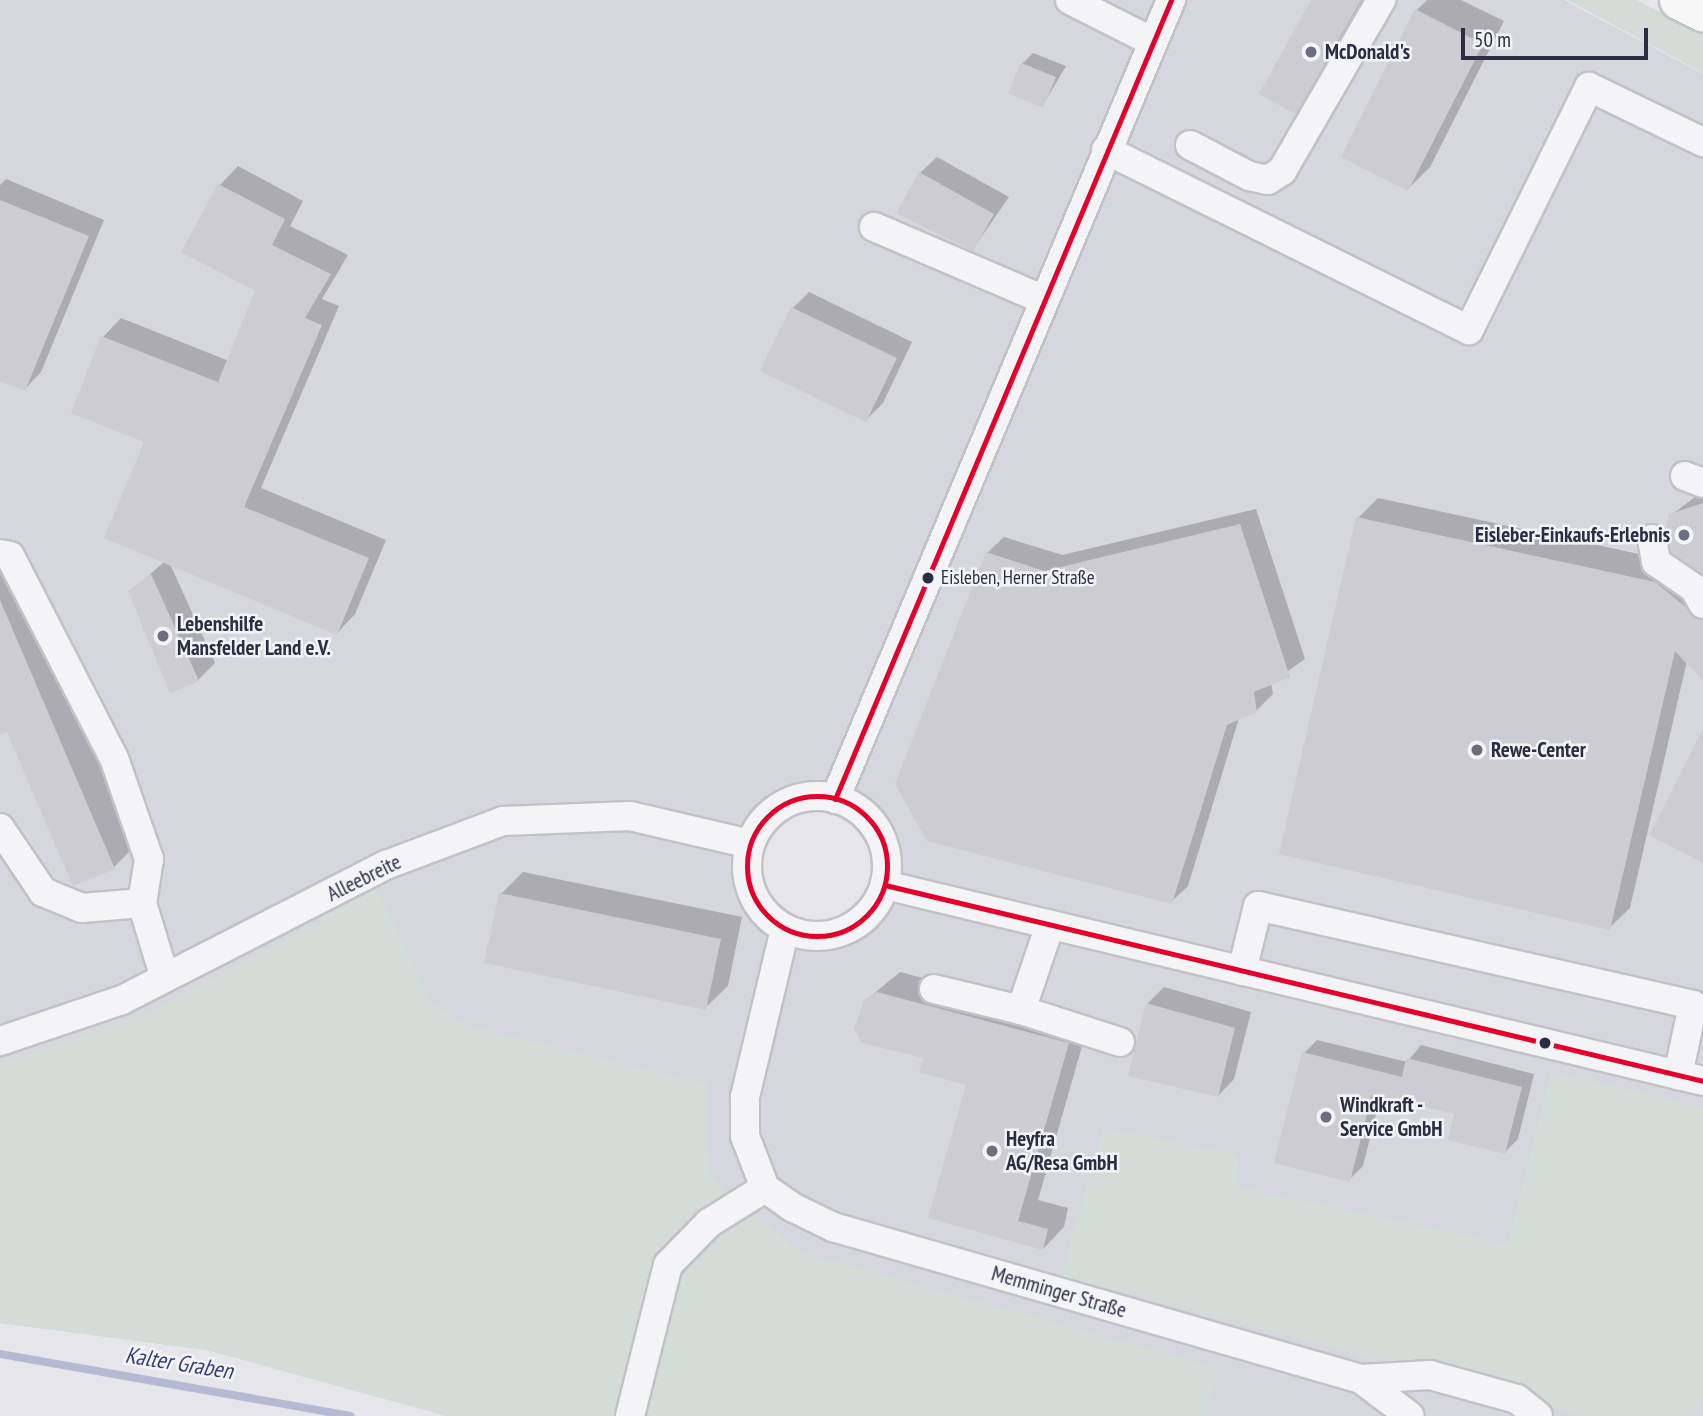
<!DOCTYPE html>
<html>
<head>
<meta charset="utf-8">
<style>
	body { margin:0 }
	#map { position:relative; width:1703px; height:1416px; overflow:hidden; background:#e5e5ea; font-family:"PT Sans Narrow",sans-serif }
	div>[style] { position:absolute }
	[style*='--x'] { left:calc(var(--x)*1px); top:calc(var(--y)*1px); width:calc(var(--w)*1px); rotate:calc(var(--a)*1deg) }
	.built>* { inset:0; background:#d6d6de }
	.green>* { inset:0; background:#d3dcd7 }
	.shadow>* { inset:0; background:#0003 }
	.stream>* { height:8px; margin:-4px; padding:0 4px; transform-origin:4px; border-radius:4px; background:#b5bad2 }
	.building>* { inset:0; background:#ccccd2 }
	.roads { filter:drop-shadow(2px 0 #c2c2c6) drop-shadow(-2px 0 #c2c2c6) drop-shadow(0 2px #c2c2c6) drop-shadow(0 -2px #c2c2c6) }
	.minor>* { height:28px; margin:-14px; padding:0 14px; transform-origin:14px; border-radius:14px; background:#f4f4f6 }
	.minor>.ring { margin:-14px; padding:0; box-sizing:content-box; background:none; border:28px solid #f4f4f6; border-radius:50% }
	.major>* { height:37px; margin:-18.5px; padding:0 18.5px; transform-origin:18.5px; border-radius:18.5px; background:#f7f7f8 }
	.bus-1>* { height:5px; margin:-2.5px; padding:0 2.5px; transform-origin:2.5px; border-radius:2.5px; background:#e4002b }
	.bus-1>.ring { margin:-2.5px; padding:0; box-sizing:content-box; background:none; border:5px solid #e4002b; border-radius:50% }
	.dots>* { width:19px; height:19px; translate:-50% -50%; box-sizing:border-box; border:4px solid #f3f4f8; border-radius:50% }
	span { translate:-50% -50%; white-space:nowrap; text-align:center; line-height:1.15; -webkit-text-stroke:5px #f3f4f8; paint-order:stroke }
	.bus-label { font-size:19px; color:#2c2d42 }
	.left { translate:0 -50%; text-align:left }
	.poi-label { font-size:21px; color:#2c2d42; font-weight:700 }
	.right { translate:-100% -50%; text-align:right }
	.street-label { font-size:21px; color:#2c2d42 }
	.water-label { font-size:23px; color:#393f74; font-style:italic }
	.scale { position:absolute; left:1461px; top:28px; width:187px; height:32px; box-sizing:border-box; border:4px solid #2c2d42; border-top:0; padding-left:9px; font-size:21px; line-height:24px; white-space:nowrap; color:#2c2d42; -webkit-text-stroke:5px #f3f4f8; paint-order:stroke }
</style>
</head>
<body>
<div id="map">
	<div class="built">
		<div style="clip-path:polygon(evenodd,0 0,1564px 0,1703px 74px,1703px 1416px,447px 1416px,207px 1350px,0 1323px,0 0,814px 796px,835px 799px,867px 817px,887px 867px,867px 915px,820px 936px,769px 918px,749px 884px,747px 864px,760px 825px,775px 810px,814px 796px)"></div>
	</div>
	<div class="green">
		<div style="clip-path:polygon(1567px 0,1637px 0,1703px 35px,1703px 73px)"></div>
		<div style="clip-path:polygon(377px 889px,431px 1003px,472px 1027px,707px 1084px,709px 1176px,800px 1252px,1218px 1368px,1206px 1416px,447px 1416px,207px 1350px,0 1323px,0 1063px,153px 1010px)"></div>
		<div style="clip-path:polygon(1551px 1072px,1703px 1107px,1703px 1402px,1692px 1416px,1584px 1416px,1061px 1275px,1103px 1128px,1238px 1155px,1237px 1187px,1508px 1244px)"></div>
	</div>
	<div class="shadow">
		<div style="clip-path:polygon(1313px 0,1366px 0,1312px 96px,1295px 112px)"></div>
		<div style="clip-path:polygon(1427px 0,1461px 0,1504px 21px,1430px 167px,1408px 189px,1417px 10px)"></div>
		<div style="clip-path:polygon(1033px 53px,1066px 66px,1043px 105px,1022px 64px)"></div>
		<div style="clip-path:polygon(937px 157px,1009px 197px,973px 249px,920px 173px)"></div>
		<div style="clip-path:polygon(238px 166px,303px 201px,290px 226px,348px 255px,322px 299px,339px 306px,261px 488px,386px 540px,355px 614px,337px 633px,170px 564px,215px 663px,198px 680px,130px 592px,165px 561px,146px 441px,103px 337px,121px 318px,229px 361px,258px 290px,220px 185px)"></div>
		<div style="clip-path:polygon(6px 179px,104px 220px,41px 372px,25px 389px,0 379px,0 185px)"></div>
		<div style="clip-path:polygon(809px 292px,912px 342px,883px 403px,866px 420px,793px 308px)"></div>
		<div style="clip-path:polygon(1703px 491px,1703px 572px,1671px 515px)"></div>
		<div style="clip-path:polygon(1378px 498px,1676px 562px,1703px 584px,1703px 678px,1687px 661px,1630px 908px,1609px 928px,1358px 518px)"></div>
		<div style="clip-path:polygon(1256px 509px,1305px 659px,1271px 683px,1273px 694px,1256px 711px,1239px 718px,1188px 886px,1171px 902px,987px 553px,1004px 537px,1062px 555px)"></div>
		<div style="clip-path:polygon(11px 552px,136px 845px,114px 867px,8px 729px,0 733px,0 556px)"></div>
		<div style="clip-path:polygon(523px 872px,742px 917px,728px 986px,705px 1008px,501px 894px)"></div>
		<div style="clip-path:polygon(900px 972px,1089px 1022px,1038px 1200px,1068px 1208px,1064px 1227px,1043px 1249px,930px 1216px,968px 1084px,925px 1056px,866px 1000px)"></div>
		<div style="clip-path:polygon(1164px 987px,1251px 1012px,1234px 1079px,1218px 1096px,1147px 1004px)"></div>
		<div style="clip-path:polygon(1317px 1040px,1407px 1062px,1421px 1045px,1534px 1074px,1518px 1139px,1505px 1152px,1456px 1113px,1381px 1094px,1363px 1166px,1349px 1180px,1304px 1053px)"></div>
	</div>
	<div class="stream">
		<div style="--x:0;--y:1354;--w:356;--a:10"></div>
	</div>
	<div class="building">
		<div style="clip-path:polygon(1311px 0,1361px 0,1296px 114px,1259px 94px)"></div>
		<div style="clip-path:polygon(1415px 9px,1483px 44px,1408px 191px,1341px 157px)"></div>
		<div style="clip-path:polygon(1021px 63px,1056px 77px,1043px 108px,1008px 93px)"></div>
		<div style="clip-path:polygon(919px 172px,994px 214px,973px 251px,896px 213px)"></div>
		<div style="clip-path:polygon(218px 184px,285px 219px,272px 245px,331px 274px,305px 318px,322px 325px,244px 507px,369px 558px,337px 635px,104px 538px,144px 442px,71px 413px,101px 336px,218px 382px,255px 291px,181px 252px)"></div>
		<div style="clip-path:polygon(0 200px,89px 236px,25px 391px,0 381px)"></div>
		<div style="clip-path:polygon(791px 307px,897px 358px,866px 422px,760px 371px)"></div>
		<div style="clip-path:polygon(1703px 503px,1703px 574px,1671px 552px,1666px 530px,1669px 514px)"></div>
		<div style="clip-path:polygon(1356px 517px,1655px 582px,1703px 621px,1703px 681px,1675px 651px,1610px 930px,1279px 854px)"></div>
		<div style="clip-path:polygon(1240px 524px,1290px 677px,1254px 692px,1257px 712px,1227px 725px,1172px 904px,927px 841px,895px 784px,986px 552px,1044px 571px)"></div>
		<div style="clip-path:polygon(151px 574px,199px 681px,170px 693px,128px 591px)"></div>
		<div style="clip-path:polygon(0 600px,115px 869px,73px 886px,7px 732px,0 735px)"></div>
		<div style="clip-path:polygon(1703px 729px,1703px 863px,1649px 835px)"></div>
		<div style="clip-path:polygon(499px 893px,721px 939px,706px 1010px,484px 963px)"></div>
		<div style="clip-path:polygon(877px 992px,1069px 1043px,1018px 1221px,1048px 1229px,1043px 1250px,928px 1218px,966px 1085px,919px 1072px,923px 1058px,862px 1043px,854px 1029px,865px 999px)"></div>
		<div style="clip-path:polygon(1146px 1003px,1235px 1028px,1218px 1097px,1128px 1076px)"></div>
		<div style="clip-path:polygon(1302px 1052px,1402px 1077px,1406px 1058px,1522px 1087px,1505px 1154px,1448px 1140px,1454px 1114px,1372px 1094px,1350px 1182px,1274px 1163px)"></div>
	</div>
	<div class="roads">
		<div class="minor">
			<div style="--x:1070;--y:0;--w:93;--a:26.8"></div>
			<div style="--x:1190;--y:145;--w:67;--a:27.7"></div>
			<div style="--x:1249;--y:176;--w:19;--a:12"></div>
			<div style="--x:1268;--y:180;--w:17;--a:-33"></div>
			<div style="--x:1282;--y:171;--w:198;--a:-59.9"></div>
			<div style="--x:1106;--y:150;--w:405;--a:26.4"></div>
			<div style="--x:1469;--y:330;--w:271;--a:-63.7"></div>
			<div style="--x:1589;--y:87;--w:127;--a:25.8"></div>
			<div style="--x:874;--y:227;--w:185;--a:23.2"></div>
			<div style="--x:1685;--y:476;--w:19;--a:21"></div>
			<div style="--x:1652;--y:539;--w:23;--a:80"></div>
			<div style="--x:1656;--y:562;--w:46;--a:34.4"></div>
			<div style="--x:1694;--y:588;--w:18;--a:61"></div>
			<div style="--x:0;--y:554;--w:10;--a:11"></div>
			<div style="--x:10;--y:556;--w:227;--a:62.8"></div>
			<div style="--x:114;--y:758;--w:107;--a:70.9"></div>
			<div style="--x:149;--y:859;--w:45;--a:99"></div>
			<div style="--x:142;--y:903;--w:78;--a:73"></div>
			<div class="ring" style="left:747px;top:796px;width:112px;height:112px"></div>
			<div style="--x:835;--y:799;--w:867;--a:-67.19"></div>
			<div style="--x:0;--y:828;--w:77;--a:56.1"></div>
			<div style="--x:43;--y:892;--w:42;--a:22.3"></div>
			<div style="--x:82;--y:908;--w:60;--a:-4.8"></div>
			<div style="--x:885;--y:885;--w:841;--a:13.47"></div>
			<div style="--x:1050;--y:925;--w:90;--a:108.8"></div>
			<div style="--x:1021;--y:1010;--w:104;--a:17.9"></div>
			<div style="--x:785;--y:929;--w:173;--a:103.4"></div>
			<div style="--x:745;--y:1097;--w:39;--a:90"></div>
			<div style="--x:745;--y:1136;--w:56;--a:69"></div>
			<div style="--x:765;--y:1188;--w:33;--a:35"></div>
			<div style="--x:792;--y:1207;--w:46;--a:26"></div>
			<div style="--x:833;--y:1227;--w:549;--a:16.06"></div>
			<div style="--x:1361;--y:1379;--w:69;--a:-3.3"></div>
			<div style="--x:1430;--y:1375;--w:90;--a:15.4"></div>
			<div style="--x:1517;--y:1399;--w:27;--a:39"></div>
			<div style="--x:1242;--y:971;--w:67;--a:-76.2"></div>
			<div style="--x:1258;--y:906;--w:446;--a:12.8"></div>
			<div style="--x:1693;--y:1005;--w:72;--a:102.1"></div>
			<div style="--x:934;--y:989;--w:89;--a:13.6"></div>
			<div style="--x:0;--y:1041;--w:129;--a:-18.6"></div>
			<div style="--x:122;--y:1000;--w:297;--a:-27.1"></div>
			<div style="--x:386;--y:865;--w:125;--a:-20.6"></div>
			<div style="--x:503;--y:821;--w:127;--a:-2.3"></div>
			<div style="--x:630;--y:816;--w:123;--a:13.1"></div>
			<div style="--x:1361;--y:1379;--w:61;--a:37.1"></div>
			<div style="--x:630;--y:1416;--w:156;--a:-75.9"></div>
			<div style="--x:668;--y:1265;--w:59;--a:-45.7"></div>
			<div style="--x:709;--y:1223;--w:66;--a:-32"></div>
		</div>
		<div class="major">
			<div style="--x:1678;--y:0;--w:28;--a:27"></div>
		</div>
	</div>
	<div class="bus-1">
		<div class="ring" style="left:747px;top:796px;width:135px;height:135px"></div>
		<div style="--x:835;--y:799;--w:867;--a:-67.19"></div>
		<div style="--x:885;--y:885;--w:841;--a:13.47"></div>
	</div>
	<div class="dots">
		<div style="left:1311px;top:52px;background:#6d6d7d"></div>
		<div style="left:1684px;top:535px;background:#6d6d7d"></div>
		<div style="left:928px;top:578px;background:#2c2d42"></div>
		<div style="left:163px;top:636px;background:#6d6d7d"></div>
		<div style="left:1477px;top:750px;background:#6d6d7d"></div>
		<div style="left:1545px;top:1043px;background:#2c2d42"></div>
		<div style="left:1326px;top:1117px;background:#6d6d7d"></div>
		<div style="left:992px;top:1151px;background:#6d6d7d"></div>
	</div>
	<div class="bus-label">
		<span class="left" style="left:941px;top:578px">Eisleben, Herner Straße</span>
	</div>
	<div class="poi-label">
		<span class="left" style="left:1325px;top:52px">McDonald's</span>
		<span class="right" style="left:1670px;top:535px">Eisleber-Einkaufs-Erlebnis</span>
		<span class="left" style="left:177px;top:636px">Lebenshilfe<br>Mansfelder Land e.V.</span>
		<span class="left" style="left:1491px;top:750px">Rewe-Center</span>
		<span class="left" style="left:1340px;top:1117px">Windkraft -<br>Service GmbH</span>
		<span class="left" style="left:1006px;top:1151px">Heyfra<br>AG/Resa GmbH</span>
	</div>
	<div class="street-label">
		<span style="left:364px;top:878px;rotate:-26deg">Alleebreite</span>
		<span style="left:1059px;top:1292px;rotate:16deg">Memminger Straße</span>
	</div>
	<div class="water-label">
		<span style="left:179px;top:1363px;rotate:9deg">Kalter Graben</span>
	</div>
	<div class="scale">50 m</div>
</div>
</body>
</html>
